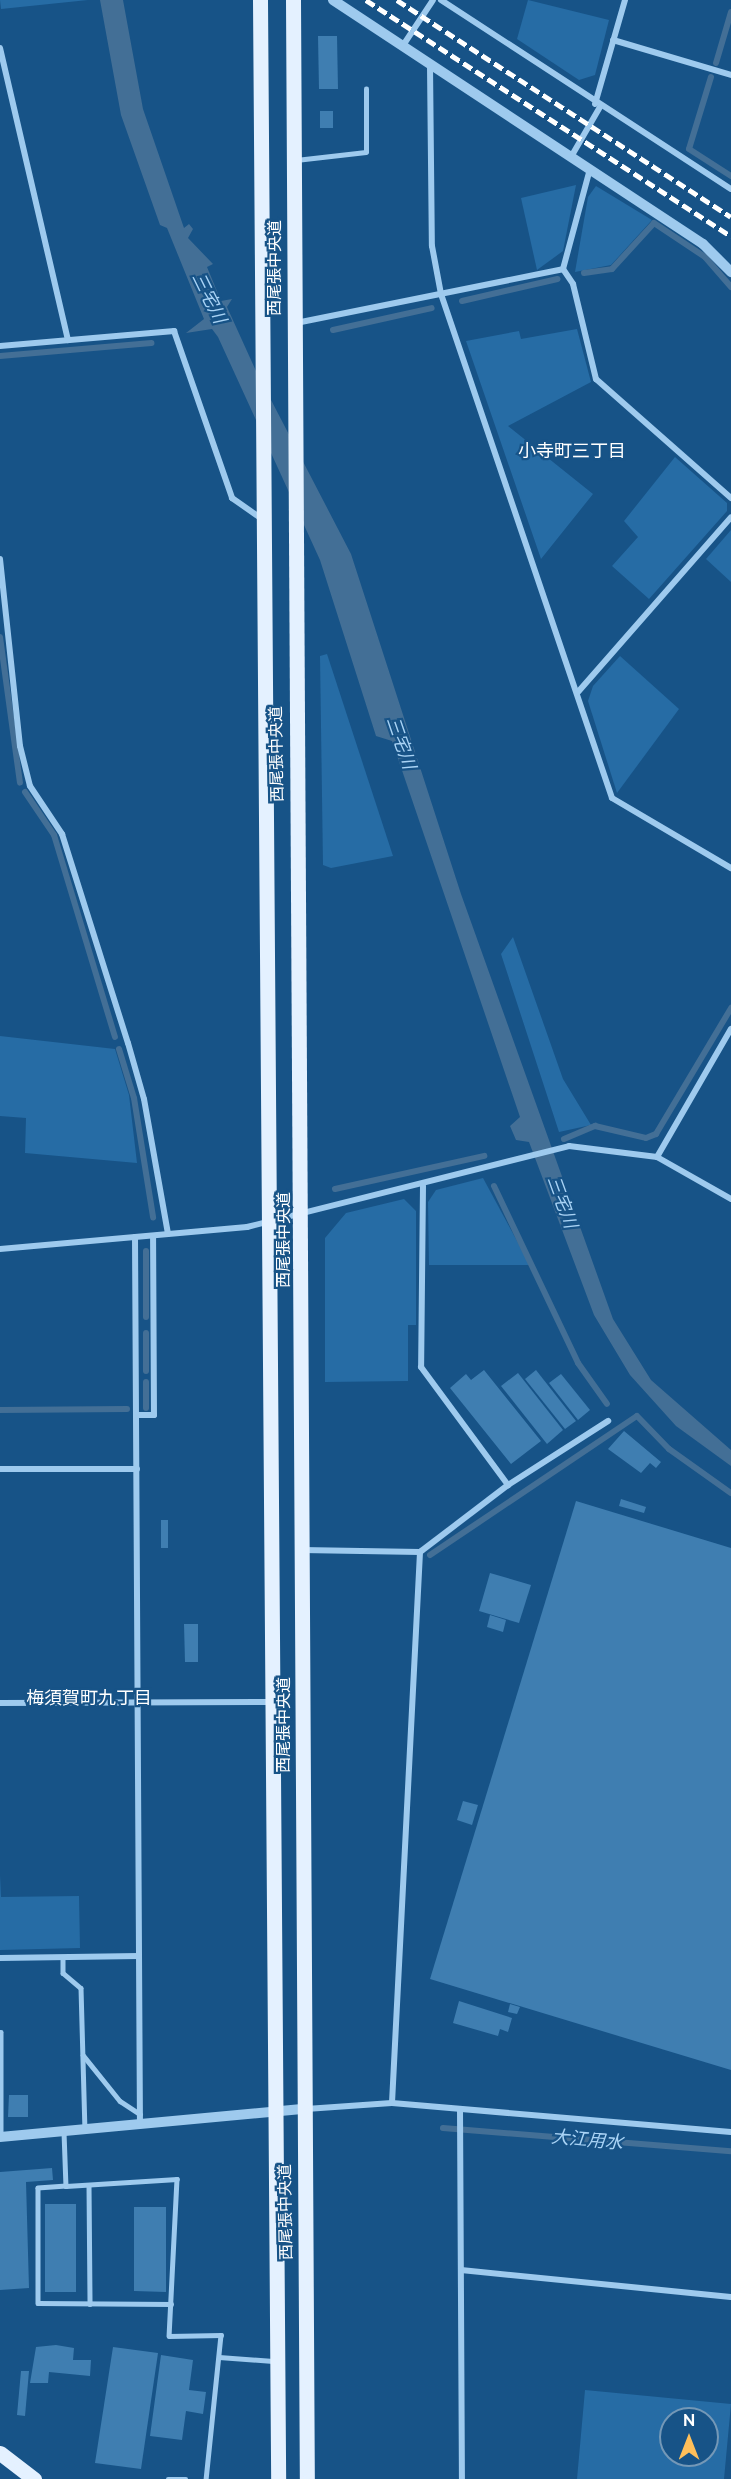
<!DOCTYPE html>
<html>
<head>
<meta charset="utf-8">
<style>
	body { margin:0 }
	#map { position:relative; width:731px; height:2479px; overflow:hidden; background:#175387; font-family:Raleway,"Noto Sans JP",sans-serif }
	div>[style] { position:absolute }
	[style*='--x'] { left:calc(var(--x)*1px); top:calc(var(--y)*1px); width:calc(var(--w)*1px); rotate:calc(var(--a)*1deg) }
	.green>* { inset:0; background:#266ca5 }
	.water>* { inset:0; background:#436f96 }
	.stream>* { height:6px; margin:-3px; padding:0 3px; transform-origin:3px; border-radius:3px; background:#436f96 }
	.building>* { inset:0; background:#3f7eb1 }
	.service>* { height:4.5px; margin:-2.25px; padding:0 2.25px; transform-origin:2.25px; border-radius:2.25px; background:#9ecaee }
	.minor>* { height:6px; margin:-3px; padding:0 3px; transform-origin:3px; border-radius:3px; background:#9ecaee }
	.tertiary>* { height:10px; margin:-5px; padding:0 5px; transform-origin:5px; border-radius:5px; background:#9ecaee }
	.primary>* { height:15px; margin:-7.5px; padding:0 7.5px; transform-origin:7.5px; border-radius:7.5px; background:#e4f1ff }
	.rail>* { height:4.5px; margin-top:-2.25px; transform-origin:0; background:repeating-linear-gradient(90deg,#fff 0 10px,transparent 0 14.5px) }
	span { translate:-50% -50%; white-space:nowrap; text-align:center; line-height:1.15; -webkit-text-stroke:4.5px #175387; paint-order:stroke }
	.street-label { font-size:16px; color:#fff }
	.water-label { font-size:18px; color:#a9d3f5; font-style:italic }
	.neighbourhood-label { font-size:18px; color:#fff }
	.north { position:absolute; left:659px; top:2407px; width:60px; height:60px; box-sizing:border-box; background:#175387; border:2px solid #7498b7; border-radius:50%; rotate:0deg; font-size:16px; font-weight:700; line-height:24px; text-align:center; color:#fff }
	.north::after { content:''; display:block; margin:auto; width:21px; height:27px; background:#ffbf5a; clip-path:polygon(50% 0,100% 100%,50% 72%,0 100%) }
</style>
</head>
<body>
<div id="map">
	<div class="green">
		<div style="clip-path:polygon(0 0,88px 0,1px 9px)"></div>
		<div style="clip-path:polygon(528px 0,609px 20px,595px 75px,579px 80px,517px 39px)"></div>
		<div style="clip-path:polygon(576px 185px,563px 251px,537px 270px,521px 198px)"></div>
		<div style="clip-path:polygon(596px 186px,652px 220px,611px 265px,575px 272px,588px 197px)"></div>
		<div style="clip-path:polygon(577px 329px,591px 382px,508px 426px,593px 494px,541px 559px,466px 341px,519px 331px,521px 339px)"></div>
		<div style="clip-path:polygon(675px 457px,727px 503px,727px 511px,649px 599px,612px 566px,638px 537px,624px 521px)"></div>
		<div style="clip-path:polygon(731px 530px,731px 582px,706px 559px)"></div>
		<div style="clip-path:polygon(327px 654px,393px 856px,331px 868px,323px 865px,320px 656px)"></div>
		<div style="clip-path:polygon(620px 656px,679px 709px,617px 793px,588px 701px,593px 686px)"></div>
		<div style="clip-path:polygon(513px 937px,563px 1079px,591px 1125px,559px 1132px,501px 954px)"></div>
		<div style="clip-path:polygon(0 1036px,115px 1049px,129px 1095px,137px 1163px,25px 1153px,26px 1118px,0 1116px)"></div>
		<div style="clip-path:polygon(483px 1178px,530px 1265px,429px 1265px,428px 1202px,436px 1190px)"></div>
		<div style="clip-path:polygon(404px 1199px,416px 1211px,416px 1325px,408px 1325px,408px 1381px,325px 1382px,325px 1238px,346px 1213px)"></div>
		<div style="clip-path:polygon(0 1875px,1px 1897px,79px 1896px,80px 1948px,0 1950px)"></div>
		<div style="clip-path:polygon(evenodd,585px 2390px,731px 2404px,724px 2479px,577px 2479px,585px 2390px,671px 2419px,707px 2419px,707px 2455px,671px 2455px,671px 2419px)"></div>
	</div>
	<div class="water">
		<div style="clip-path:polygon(100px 0,123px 0,143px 109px,184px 228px,189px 224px,193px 229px,188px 238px,213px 264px,207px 267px,221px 301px,232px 299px,227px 307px,256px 371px,351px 554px,461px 894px,613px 1319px,651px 1380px,731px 1450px,731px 1466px,676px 1426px,630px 1375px,594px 1315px,529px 1142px,516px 1140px,510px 1126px,520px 1117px,392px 741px,376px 736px,320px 560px,218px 337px,212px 329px,186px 333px,204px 319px,167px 228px,160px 225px,121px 115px)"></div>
	</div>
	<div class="stream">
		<div style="--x:716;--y:63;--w:53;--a:-73.6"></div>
		<div style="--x:711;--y:77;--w:75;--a:107"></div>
		<div style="--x:689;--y:149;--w:50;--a:32.7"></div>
		<div style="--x:584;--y:273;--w:28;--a:-8"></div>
		<div style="--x:612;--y:269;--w:62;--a:-47.6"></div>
		<div style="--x:654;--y:223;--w:61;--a:33.7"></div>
		<div style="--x:705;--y:257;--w:40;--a:49"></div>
		<div style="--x:462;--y:301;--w:98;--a:-13"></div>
		<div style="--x:333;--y:330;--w:101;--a:-12.5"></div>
		<div style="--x:0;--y:356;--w:152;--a:-4.9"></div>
		<div style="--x:0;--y:637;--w:147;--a:82.2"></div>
		<div style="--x:25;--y:792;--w:52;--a:56"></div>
		<div style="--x:54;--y:835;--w:211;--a:73.2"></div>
		<div style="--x:119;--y:1049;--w:51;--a:73"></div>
		<div style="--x:134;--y:1098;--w:121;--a:80.9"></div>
		<div style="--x:564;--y:1139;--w:34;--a:-23"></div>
		<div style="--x:595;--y:1126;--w:52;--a:13.2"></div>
		<div style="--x:646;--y:1138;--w:11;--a:-22"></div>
		<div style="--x:656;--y:1134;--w:147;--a:-59.2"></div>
		<div style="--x:494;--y:1186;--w:196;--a:64.6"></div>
		<div style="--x:578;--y:1363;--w:50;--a:54.7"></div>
		<div style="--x:335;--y:1189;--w:153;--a:-12.5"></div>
		<div style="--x:146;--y:1251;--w:66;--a:90"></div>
		<div style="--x:146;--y:1333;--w:38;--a:90"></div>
		<div style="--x:146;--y:1382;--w:26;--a:90"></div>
		<div style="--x:0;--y:1410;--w:127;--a:-0.5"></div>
		<div style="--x:430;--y:1555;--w:249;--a:-33.9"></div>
		<div style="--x:637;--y:1416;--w:46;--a:45.9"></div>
		<div style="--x:669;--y:1449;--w:76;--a:35.4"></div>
		<div style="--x:443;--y:2128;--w:289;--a:4.6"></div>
	</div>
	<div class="building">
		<div style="clip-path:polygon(318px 36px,337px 36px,338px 89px,319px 89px)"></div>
		<div style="clip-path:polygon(320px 111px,333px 111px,333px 128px,320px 128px)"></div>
		<div style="clip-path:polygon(484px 1370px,541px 1441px,511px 1464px,450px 1388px,466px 1374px,471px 1380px)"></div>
		<div style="clip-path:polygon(536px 1370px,576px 1421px,565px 1429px,525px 1379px)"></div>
		<div style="clip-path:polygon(518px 1373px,563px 1430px,547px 1444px,501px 1386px)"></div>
		<div style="clip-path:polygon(561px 1374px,590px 1410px,578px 1420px,549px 1383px)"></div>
		<div style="clip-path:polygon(624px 1431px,661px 1462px,656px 1468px,650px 1463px,641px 1473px,608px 1449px)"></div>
		<div style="clip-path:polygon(621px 1499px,646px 1507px,644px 1513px,619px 1506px)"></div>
		<div style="clip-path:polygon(576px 1501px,731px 1548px,731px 2070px,430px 1979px)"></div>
		<div style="clip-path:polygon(161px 1520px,168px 1520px,168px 1548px,161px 1548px)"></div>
		<div style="clip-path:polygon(490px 1573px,531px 1585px,519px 1623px,479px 1611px)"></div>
		<div style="clip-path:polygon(490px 1615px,506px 1620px,503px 1632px,487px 1627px)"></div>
		<div style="clip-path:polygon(184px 1624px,198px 1624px,198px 1662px,185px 1662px)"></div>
		<div style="clip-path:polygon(463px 1801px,478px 1805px,472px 1825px,457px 1820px)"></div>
		<div style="clip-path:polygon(459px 2001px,512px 2018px,508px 2032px,500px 2029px,498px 2036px,453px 2023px)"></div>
		<div style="clip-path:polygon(510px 2004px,520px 2007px,517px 2014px,508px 2012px)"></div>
		<div style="clip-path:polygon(9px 2095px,28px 2095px,28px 2117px,8px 2117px)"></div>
		<div style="clip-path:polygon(52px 2168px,53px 2180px,26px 2182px,29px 2288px,0 2290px,0 2172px)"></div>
		<div style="clip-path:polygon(45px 2204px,76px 2204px,76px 2292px,45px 2292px)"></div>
		<div style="clip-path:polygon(134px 2207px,166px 2207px,166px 2292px,134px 2291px)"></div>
		<div style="clip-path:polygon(56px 2345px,74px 2348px,73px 2360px,91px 2360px,90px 2376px,49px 2372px,48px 2383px,30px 2383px,36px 2347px)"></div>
		<div style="clip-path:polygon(113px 2347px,158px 2353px,141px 2469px,95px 2463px)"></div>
		<div style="clip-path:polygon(161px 2355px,193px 2360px,189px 2390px,206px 2392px,203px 2414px,186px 2411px,182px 2440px,150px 2436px)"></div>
		<div style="clip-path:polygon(21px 2371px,29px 2371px,25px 2416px,17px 2415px)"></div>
	</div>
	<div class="service">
		<div style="--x:296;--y:160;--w:70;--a:-6.5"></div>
		<div style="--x:366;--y:152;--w:63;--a:-90"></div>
		<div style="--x:63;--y:1957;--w:16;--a:90"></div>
		<div style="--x:63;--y:1973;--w:23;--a:40"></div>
		<div style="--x:81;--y:1988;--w:140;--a:88.4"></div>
		<div style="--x:1;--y:2032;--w:105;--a:90"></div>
		<div style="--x:83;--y:2055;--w:59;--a:51.2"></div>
		<div style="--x:120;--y:2101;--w:24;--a:33"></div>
		<div style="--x:64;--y:2132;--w:54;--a:87.9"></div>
		<div style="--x:66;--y:2186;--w:28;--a:176"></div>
		<div style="--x:38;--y:2188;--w:115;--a:90"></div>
		<div style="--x:38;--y:2303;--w:133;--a:0.4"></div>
		<div style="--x:89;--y:2185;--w:119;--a:89.5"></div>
		<div style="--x:66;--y:2186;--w:111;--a:-3.6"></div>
		<div style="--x:177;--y:2179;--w:157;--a:92.9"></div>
		<div style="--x:169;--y:2336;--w:52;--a:-1.1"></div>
		<div style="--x:221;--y:2335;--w:145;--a:95.9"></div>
		<div style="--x:219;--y:2357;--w:54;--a:4.2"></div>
		<div style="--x:168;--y:2479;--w:18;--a:0"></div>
	</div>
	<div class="minor">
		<div style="--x:441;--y:0;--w:346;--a:33.1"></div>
		<div style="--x:613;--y:40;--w:123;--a:16.5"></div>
		<div style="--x:402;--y:47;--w:56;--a:-56.6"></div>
		<div style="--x:0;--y:48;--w:300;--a:76.9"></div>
		<div style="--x:430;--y:66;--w:180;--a:89.4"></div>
		<div style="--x:432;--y:246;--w:49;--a:79.4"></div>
		<div style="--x:441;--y:294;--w:532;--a:71.26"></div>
		<div style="--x:612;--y:798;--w:138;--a:30.5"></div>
		<div style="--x:595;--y:104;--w:108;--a:-73.9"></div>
		<div style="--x:571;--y:157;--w:58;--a:-59.9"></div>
		<div style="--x:563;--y:269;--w:18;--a:56"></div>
		<div style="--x:573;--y:284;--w:98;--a:76.4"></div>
		<div style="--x:596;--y:379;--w:180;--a:41.4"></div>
		<div style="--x:296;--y:323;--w:272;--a:-11.4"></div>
		<div style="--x:563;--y:269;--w:104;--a:-74.9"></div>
		<div style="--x:0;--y:346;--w:175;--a:-4.9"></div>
		<div style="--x:174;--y:331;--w:177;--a:70.8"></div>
		<div style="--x:232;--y:498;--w:35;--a:35"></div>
		<div style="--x:0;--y:559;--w:188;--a:83.9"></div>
		<div style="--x:20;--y:746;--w:41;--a:76"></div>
		<div style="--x:30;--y:786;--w:58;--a:56.3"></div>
		<div style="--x:62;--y:834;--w:219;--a:72.5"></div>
		<div style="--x:128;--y:1043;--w:58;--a:74.1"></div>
		<div style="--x:144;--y:1099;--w:137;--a:79.9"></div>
		<div style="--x:578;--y:692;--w:232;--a:-48.8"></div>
		<div style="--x:657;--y:1157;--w:148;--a:-60"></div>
		<div style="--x:423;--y:1186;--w:181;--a:90.6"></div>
		<div style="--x:421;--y:1367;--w:147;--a:53.6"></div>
		<div style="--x:135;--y:1237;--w:887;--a:89.68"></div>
		<div style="--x:0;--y:1249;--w:248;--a:-5.1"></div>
		<div style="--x:247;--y:1227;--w:332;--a:-14.1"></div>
		<div style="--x:569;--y:1146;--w:89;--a:7.1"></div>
		<div style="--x:657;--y:1157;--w:85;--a:29.6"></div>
		<div style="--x:136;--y:1415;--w:18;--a:0"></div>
		<div style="--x:154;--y:1415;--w:179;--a:-90.3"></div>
		<div style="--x:0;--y:1469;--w:137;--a:0"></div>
		<div style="--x:302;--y:1550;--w:118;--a:1"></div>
		<div style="--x:420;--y:1552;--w:111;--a:-37.3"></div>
		<div style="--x:508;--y:1485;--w:119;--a:-32.6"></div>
		<div style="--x:0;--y:1703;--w:272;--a:-0.2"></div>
		<div style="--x:0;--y:1958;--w:139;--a:-0.8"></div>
		<div style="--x:392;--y:2103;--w:552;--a:-87.09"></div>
		<div style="--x:306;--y:2109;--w:86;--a:-4"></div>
		<div style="--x:392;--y:2103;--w:340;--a:4.9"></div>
		<div style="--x:460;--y:2109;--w:370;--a:89.7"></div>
		<div style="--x:461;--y:2270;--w:271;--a:5.7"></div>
	</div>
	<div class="tertiary">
		<div style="--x:333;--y:0;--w:443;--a:33.4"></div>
		<div style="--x:703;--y:244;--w:40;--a:45"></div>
		<div style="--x:0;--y:2137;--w:303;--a:-5.3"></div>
	</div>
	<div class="primary">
		<div style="--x:260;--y:0;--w:2479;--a:89.58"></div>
		<div style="--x:293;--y:0;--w:2479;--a:89.68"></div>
		<div style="--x:0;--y:2453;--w:43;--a:37.4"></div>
	</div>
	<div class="rail">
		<div style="--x:366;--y:0;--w:435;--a:32.9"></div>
		<div style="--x:397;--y:0;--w:398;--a:33"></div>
	</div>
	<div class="street-label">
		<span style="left:275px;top:268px;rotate:-90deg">西尾張中央道</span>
		<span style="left:277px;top:754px;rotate:-91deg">西尾張中央道</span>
		<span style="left:284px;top:1240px;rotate:-90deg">西尾張中央道</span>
		<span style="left:284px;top:1725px;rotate:-90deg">西尾張中央道</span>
		<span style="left:286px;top:2212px;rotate:-91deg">西尾張中央道</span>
	</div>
	<div class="water-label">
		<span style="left:209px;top:298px;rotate:64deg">三宅川</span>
		<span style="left:401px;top:743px;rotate:71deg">三宅川</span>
		<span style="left:562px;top:1202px;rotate:70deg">三宅川</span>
		<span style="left:587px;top:2140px;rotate:5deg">大江用水</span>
	</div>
	<div class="neighbourhood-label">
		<span style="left:572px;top:451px">小寺町三丁目</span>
		<span style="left:89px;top:1698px">梅須賀町九丁目</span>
	</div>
	<div class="north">N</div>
</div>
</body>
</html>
